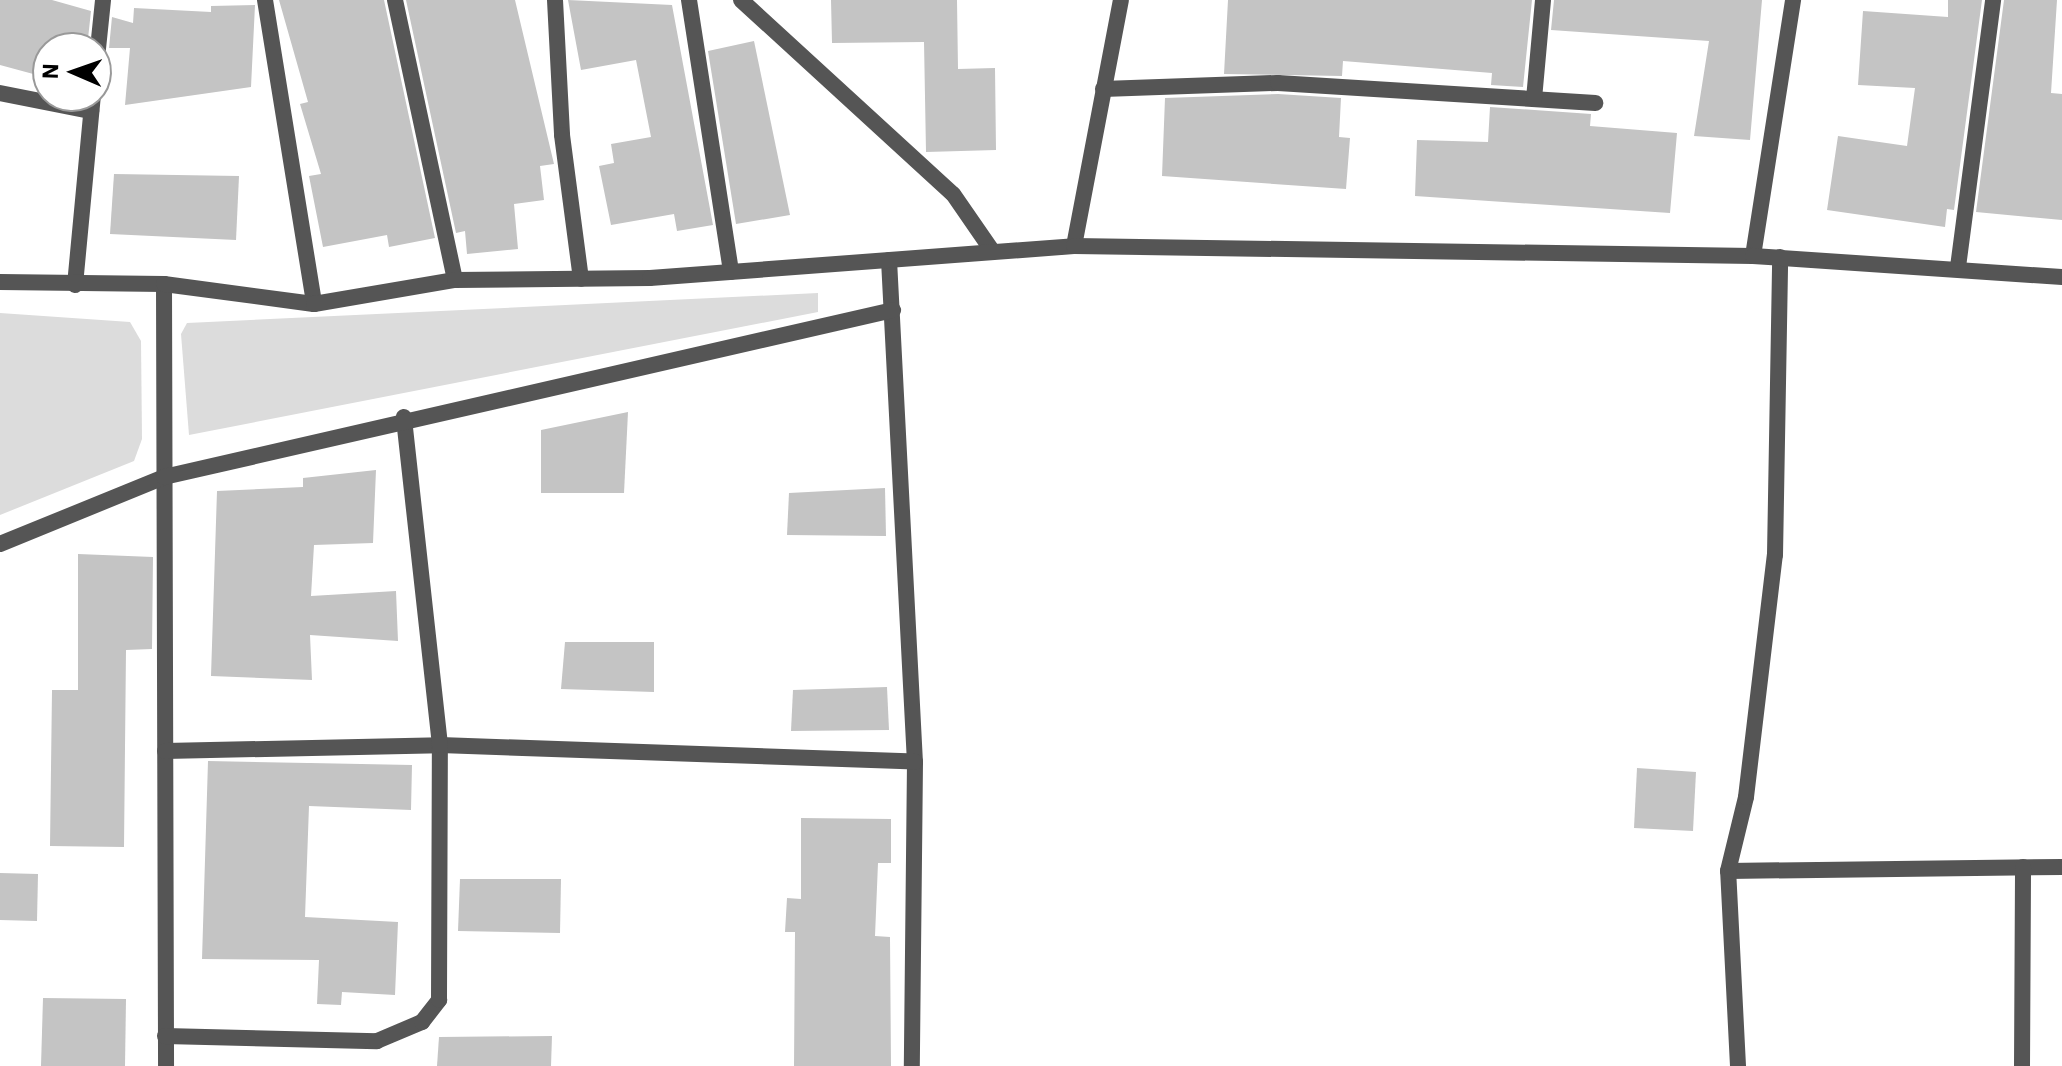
<!DOCTYPE html>
<html>
<head>
<meta charset="utf-8">
<style>
	body { margin:0 }
	#map { position:relative; width:2062px; height:1066px; overflow:hidden; background:#fff; font-family:"IBM Plex Sans",sans-serif }
	div>[style] { position:absolute }
	[style*='--x'] { left:calc(var(--x)*1px); top:calc(var(--y)*1px); width:calc(var(--w)*1px); rotate:calc(var(--a)*1deg) }
	.green>* { inset:0; background:#dcdcdc }
	.building>* { inset:0; background:#c4c4c4 }
	.minor>* { height:16px; margin:-8px; padding:0 8px; transform-origin:8px; border-radius:8px; background:#555 }
	.tertiary>* { height:16px; margin:-8px; padding:0 8px; transform-origin:8px; border-radius:8px; background:#555 }
	span { translate:-50% -50%; white-space:nowrap; text-align:center; line-height:1.15; -webkit-text-stroke:7px #fff; paint-order:stroke }
	.north { position:absolute; left:32px; top:32px; width:80px; height:80px; box-sizing:border-box; background:#fff; border:2px solid #999; border-radius:50%; rotate:272deg; font-size:22px; font-weight:700; line-height:32px; text-align:center; color:#000 }
	.north::after { content:''; display:block; margin:auto; width:28px; height:36px; background:#000; clip-path:polygon(50% 0,100% 100%,50% 72%,0 100%) }
</style>
</head>
<body>
<div id="map">
	<div class="green">
		<div style="clip-path:polygon(818px 293px,818px 312px,189px 435px,181px 334px,187px 323px)"></div>
		<div style="clip-path:polygon(0 313px,130px 322px,141px 341px,142px 439px,134px 461px,0 515px)"></div>
	</div>
	<div class="building">
		<div style="clip-path:polygon(0 0,52px 0,91px 11px,87px 48px,48px 48px,48px 78px,0 65px)"></div>
		<div style="clip-path:polygon(279px 0,384px 0,435px 238px,389px 247px,387px 235px,323px 247px,309px 176px,321px 174px,300px 104px,308px 102px)"></div>
		<div style="clip-path:polygon(406px 0,515px 0,554px 164px,540px 166px,544px 200px,514px 204px,518px 249px,467px 254px,465px 231px,456px 233px)"></div>
		<div style="clip-path:polygon(568px 0,672px 5px,713px 225px,677px 231px,674px 214px,611px 225px,599px 166px,614px 163px,611px 144px,651px 137px,636px 60px,581px 70px)"></div>
		<div style="clip-path:polygon(831px 0,957px 0,958px 69px,995px 68px,996px 150px,926px 152px,924px 42px,832px 43px)"></div>
		<div style="clip-path:polygon(1228px 0,1532px 0,1523px 87px,1491px 85px,1492px 73px,1343px 61px,1342px 76px,1224px 74px)"></div>
		<div style="clip-path:polygon(1554px 0,1762px 0,1750px 140px,1694px 136px,1709px 41px,1551px 30px)"></div>
		<div style="clip-path:polygon(1948px 0,1982px 0,1954px 210px,1947px 209px,1945px 227px,1827px 210px,1838px 136px,1907px 146px,1915px 88px,1858px 85px,1863px 11px,1948px 17px)"></div>
		<div style="clip-path:polygon(2004px 0,2057px 0,2051px 93px,2062px 94px,2062px 220px,1976px 212px)"></div>
		<div style="clip-path:polygon(255px 5px,251px 87px,125px 105px,130px 48px,109px 48px,112px 17px,133px 23px,134px 8px,211px 12px,211px 6px)"></div>
		<div style="clip-path:polygon(754px 41px,790px 215px,736px 224px,708px 51px)"></div>
		<div style="clip-path:polygon(1278px 94px,1341px 98px,1339px 137px,1350px 138px,1346px 189px,1162px 176px,1165px 98px)"></div>
		<div style="clip-path:polygon(1490px 107px,1591px 114px,1590px 126px,1677px 133px,1670px 213px,1415px 196px,1417px 140px,1488px 142px)"></div>
		<div style="clip-path:polygon(114px 174px,239px 176px,236px 240px,110px 234px)"></div>
		<div style="clip-path:polygon(628px 412px,624px 493px,541px 493px,541px 430px)"></div>
		<div style="clip-path:polygon(376px 470px,373px 543px,314px 545px,311px 596px,396px 591px,398px 641px,310px 635px,312px 680px,211px 676px,217px 491px,303px 487px,303px 478px)"></div>
		<div style="clip-path:polygon(885px 488px,886px 536px,787px 535px,789px 493px)"></div>
		<div style="clip-path:polygon(78px 554px,153px 557px,152px 649px,126px 650px,124px 847px,50px 846px,52px 690px,78px 690px)"></div>
		<div style="clip-path:polygon(565px 642px,654px 642px,654px 692px,561px 689px)"></div>
		<div style="clip-path:polygon(887px 687px,889px 730px,791px 731px,793px 690px)"></div>
		<div style="clip-path:polygon(208px 761px,412px 765px,411px 810px,309px 806px,305px 917px,398px 922px,395px 995px,342px 992px,341px 1005px,317px 1004px,319px 960px,202px 959px)"></div>
		<div style="clip-path:polygon(1637px 768px,1696px 772px,1693px 831px,1634px 828px)"></div>
		<div style="clip-path:polygon(801px 818px,891px 819px,891px 863px,878px 863px,875px 936px,890px 937px,891px 1066px,794px 1066px,795px 932px,785px 932px,787px 898px,801px 899px)"></div>
		<div style="clip-path:polygon(0 873px,38px 874px,37px 921px,0 920px)"></div>
		<div style="clip-path:polygon(460px 879px,561px 879px,560px 933px,458px 931px)"></div>
		<div style="clip-path:polygon(43px 998px,126px 999px,125px 1066px,41px 1066px)"></div>
		<div style="clip-path:polygon(552px 1036px,551px 1066px,437px 1066px,439px 1037px)"></div>
	</div>
	<div class="minor">
		<div style="--x:265;--y:0;--w:308;--a:80.8"></div>
		<div style="--x:395;--y:0;--w:286;--a:77.9"></div>
		<div style="--x:555;--y:0;--w:135;--a:87"></div>
		<div style="--x:562;--y:135;--w:145;--a:82.5"></div>
		<div style="--x:689;--y:0;--w:275;--a:81.2"></div>
		<div style="--x:741;--y:0;--w:287;--a:42.5"></div>
		<div style="--x:953;--y:194;--w:70;--a:55.4"></div>
		<div style="--x:96;--y:68;--w:68;--a:-84.1"></div>
		<div style="--x:1103;--y:89;--w:175;--a:-2"></div>
		<div style="--x:1278;--y:83;--w:318;--a:3.6"></div>
		<div style="--x:0;--y:93;--w:93;--a:11.2"></div>
		<div style="--x:1534;--y:99;--w:99;--a:-84.8"></div>
		<div style="--x:1074;--y:246;--w:250;--a:-79.2"></div>
		<div style="--x:1753;--y:256;--w:259;--a:-81.1"></div>
		<div style="--x:889;--y:260;--w:503;--a:87.04"></div>
		<div style="--x:915;--y:762;--w:304;--a:90.6"></div>
		<div style="--x:1958;--y:267;--w:269;--a:-82.5"></div>
		<div style="--x:164;--y:284;--w:782;--a:89.85"></div>
		<div style="--x:75;--y:285;--w:190;--a:-84.6"></div>
		<div style="--x:165;--y:751;--w:275;--a:-1.2"></div>
		<div style="--x:440;--y:745;--w:475;--a:2"></div>
		<div style="--x:1728;--y:871;--w:334;--a:-0.7"></div>
		<div style="--x:165;--y:1036;--w:212;--a:1.4"></div>
		<div style="--x:377;--y:1041;--w:49;--a:-22.9"></div>
		<div style="--x:422;--y:1022;--w:28;--a:-52"></div>
		<div style="--x:439;--y:1000;--w:255;--a:-89.8"></div>
		<div style="--x:440;--y:745;--w:330;--a:-96.3"></div>
		<div style="--x:1738;--y:1066;--w:195;--a:-92.9"></div>
		<div style="--x:1728;--y:871;--w:76;--a:-76.3"></div>
		<div style="--x:1746;--y:797;--w:244;--a:-83.2"></div>
		<div style="--x:1775;--y:555;--w:298;--a:-89"></div>
		<div style="--x:2022;--y:1066;--w:199;--a:-89.7"></div>
	</div>
	<div class="tertiary">
		<div style="--x:0;--y:282;--w:164;--a:0.7"></div>
		<div style="--x:164;--y:284;--w:151;--a:7.6"></div>
		<div style="--x:314;--y:304;--w:143;--a:-9.7"></div>
		<div style="--x:455;--y:280;--w:195;--a:-0.6"></div>
		<div style="--x:650;--y:278;--w:425;--a:-4.3"></div>
		<div style="--x:1074;--y:246;--w:679;--a:0.84"></div>
		<div style="--x:1753;--y:256;--w:310;--a:3.9"></div>
		<div style="--x:0;--y:544;--w:177;--a:-22.2"></div>
		<div style="--x:164;--y:477;--w:748;--a:-12.9"></div>
	</div>
	<div class="north">N</div>
</div>
</body>
</html>
